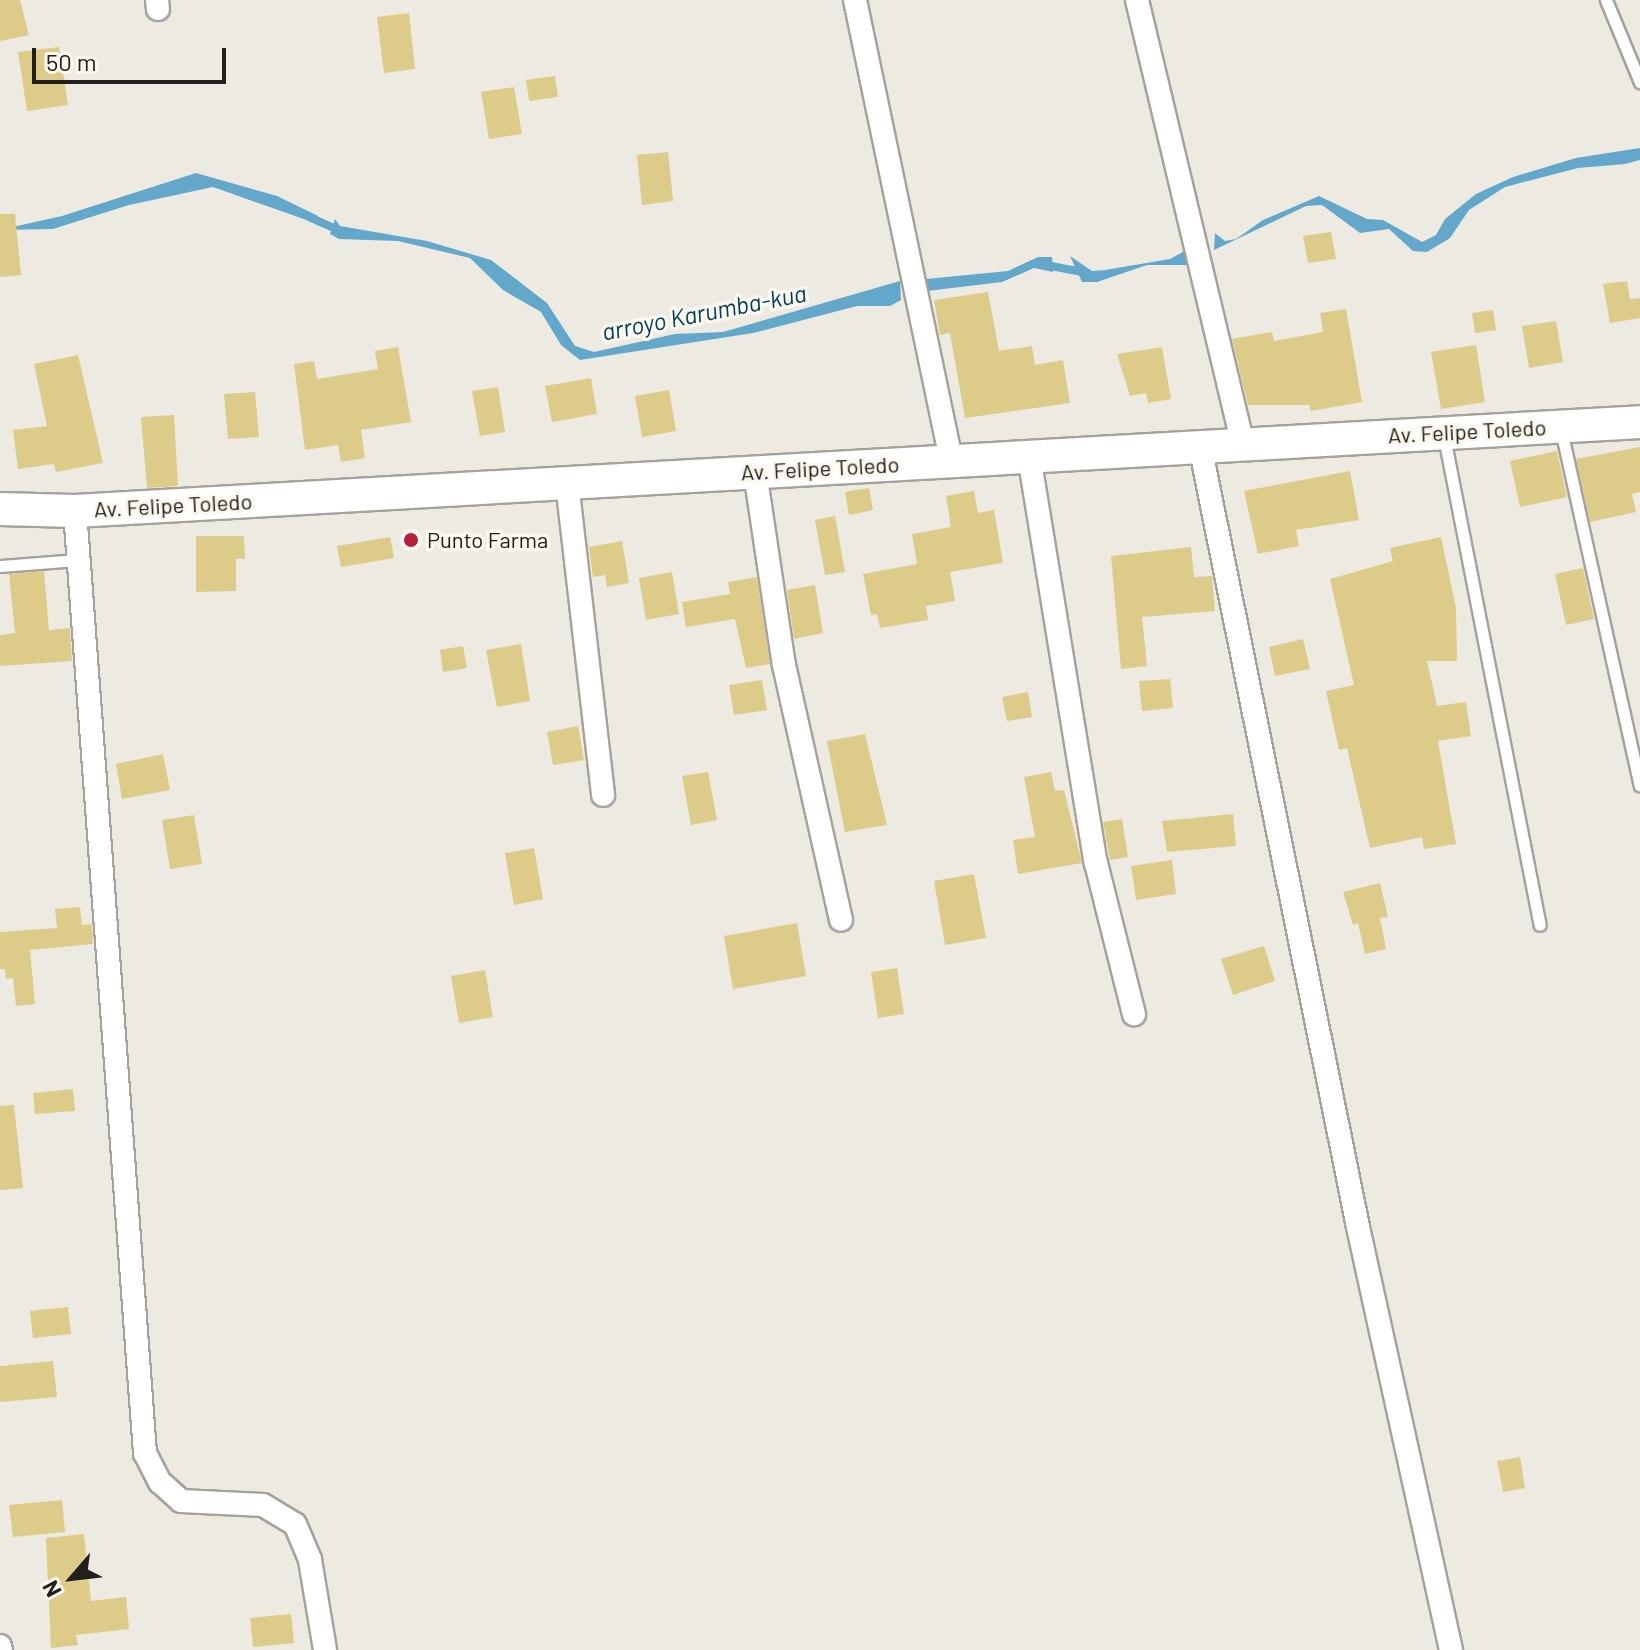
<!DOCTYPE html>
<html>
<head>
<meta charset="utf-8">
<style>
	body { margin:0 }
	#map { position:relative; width:1640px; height:1650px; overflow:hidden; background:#edeae2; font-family:Barlow,sans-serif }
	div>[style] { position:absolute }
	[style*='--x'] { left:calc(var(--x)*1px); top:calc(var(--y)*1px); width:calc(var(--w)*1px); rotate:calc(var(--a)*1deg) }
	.water>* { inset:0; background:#63a8ca }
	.stream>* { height:8px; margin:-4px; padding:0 4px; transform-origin:4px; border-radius:4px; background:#63a8ca }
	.building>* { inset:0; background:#ddcb8a }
	.roads { filter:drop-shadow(2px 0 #a5a29b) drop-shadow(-2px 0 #a5a29b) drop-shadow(0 2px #a5a29b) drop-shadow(0 -2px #a5a29b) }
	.service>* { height:11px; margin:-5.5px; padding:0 5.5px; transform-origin:5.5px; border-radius:5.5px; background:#fff }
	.minor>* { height:22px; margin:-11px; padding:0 11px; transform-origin:11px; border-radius:11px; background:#fff }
	.secondary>* { height:32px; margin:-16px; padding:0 16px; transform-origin:16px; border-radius:16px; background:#fff }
	.dots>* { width:22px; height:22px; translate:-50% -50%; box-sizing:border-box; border:4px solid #faf8ef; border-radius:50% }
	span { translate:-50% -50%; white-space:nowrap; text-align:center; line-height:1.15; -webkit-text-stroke:7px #faf8ef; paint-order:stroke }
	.street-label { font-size:22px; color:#21201d }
	.poi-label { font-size:22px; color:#21201d }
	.left { translate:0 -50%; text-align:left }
	.water-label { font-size:24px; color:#024058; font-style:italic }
	.north { position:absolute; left:32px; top:1538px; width:80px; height:80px; -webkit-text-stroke:6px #faf8ef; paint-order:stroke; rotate:242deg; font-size:22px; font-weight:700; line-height:32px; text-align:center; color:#21201d }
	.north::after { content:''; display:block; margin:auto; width:28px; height:36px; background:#21201d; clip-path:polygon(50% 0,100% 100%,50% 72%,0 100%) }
	.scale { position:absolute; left:32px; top:48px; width:194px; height:36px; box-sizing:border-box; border:4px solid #21201d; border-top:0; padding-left:10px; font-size:24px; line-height:28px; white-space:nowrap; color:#21201d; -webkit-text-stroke:6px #faf8ef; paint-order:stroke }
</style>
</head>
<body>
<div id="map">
	<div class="water">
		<div style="clip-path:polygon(1640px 148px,1640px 160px,1625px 164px,1578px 168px,1505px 187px,1469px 210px,1450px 238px,1427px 252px,1413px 251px,1389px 229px,1360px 233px,1322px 205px,1306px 206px,1214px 250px,1215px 233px,1225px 241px,1236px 239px,1263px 220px,1319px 196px,1367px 219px,1383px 220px,1422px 242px,1436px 235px,1445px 219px,1476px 194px,1513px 177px,1576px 158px)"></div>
		<div style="clip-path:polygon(196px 173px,277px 196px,318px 216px,315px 223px,213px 187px,129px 205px,53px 229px,0 230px,0 223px,17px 226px,62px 216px)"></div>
		<div style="clip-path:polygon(335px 219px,340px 226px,427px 241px,491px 260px,547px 303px,575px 346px,594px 352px,675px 334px,723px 332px,900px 281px,901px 300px,890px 306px,857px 306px,753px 333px,580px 360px,561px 345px,541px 312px,503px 290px,470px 258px,398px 241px,339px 239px,330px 234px)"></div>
		<div style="clip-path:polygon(1190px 248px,1190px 265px,1147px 265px,1097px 282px,1082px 282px,1070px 256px,1092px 271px,1105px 270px,1170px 259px)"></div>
		<div style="clip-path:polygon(1038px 257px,1052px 257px,1053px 272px,1034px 268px,1002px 282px,927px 291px,926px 279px,1008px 271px)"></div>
	</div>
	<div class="stream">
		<div style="--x:309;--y:217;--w:34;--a:24"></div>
		<div style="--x:1041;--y:264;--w:42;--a:11"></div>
	</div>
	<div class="building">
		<div style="clip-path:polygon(0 0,20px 0,29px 35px,0 41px)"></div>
		<div style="clip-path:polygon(409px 13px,415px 69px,384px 73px,377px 17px)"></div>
		<div style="clip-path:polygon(59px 47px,68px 105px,27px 111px,18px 52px)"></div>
		<div style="clip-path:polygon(555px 76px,558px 97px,529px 101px,526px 80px)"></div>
		<div style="clip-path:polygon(514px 87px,522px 134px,489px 139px,481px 92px)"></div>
		<div style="clip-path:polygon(668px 152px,673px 201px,642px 205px,637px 155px)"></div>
		<div style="clip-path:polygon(0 214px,15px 214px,21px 275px,0 277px)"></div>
		<div style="clip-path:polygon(1331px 232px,1336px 259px,1308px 263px,1303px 236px)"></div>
		<div style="clip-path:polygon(1627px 281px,1630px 299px,1640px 298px,1640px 318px,1610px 323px,1603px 284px)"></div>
		<div style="clip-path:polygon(988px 292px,999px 351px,1032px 346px,1035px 365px,1063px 360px,1070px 403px,965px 418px,950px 333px,940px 335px,934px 300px)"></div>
		<div style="clip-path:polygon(1346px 309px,1362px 402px,1311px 411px,1309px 405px,1248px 405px,1232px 339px,1272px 332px,1274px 341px,1323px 332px,1320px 313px)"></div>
		<div style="clip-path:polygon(1493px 310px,1496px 330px,1475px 333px,1472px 313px)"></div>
		<div style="clip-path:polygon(1556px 321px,1563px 362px,1529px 368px,1522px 326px)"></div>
		<div style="clip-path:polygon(1476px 345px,1485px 402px,1441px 409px,1431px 352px)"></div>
		<div style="clip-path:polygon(398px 347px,411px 422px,361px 430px,365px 458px,341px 462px,338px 445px,305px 450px,294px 364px,314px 361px,317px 379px,378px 369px,375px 351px)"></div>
		<div style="clip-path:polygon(1162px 347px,1171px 399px,1148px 403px,1146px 393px,1130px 396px,1117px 354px)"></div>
		<div style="clip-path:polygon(78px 355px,103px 463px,56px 472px,54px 464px,18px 469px,13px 430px,47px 426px,34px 364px)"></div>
		<div style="clip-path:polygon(591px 378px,597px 414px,552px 422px,545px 386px)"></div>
		<div style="clip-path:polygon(498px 387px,505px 432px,480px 436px,472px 391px)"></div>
		<div style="clip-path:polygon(669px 390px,676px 431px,642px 437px,635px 396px)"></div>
		<div style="clip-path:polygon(255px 392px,259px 437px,228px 439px,224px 394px)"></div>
		<div style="clip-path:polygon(174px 415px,178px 486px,147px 488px,141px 417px)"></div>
		<div style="clip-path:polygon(1640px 447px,1640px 492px,1632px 494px,1636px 512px,1590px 522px,1576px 459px)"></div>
		<div style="clip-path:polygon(1557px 451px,1567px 497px,1520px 507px,1510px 461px)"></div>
		<div style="clip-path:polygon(1350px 471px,1359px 520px,1296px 530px,1299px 546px,1258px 554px,1244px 491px)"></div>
		<div style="clip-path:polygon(869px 488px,873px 510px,849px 515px,845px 492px)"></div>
		<div style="clip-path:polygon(974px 491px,978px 513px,994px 510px,1003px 563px,950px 572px,955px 601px,926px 606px,928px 620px,880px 628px,877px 614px,871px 615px,863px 574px,917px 564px,912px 534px,951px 527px,946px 496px)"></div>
		<div style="clip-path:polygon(835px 516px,845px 572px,825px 575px,815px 520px)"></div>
		<div style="clip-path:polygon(196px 536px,244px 536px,245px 559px,236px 559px,236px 591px,196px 592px)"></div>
		<div style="clip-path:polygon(390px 537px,394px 558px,341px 567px,337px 546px)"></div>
		<div style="clip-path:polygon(1441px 537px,1456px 608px,1457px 661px,1427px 661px,1437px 706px,1466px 702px,1471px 736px,1438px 741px,1456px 844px,1424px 849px,1422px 837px,1370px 848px,1347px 748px,1339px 750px,1326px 691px,1354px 685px,1330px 579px,1393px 561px,1390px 548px)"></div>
		<div style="clip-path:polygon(622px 541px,629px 583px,607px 587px,605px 575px,593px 577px,589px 547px)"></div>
		<div style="clip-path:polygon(1191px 547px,1194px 577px,1212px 576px,1215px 611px,1142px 617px,1147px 666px,1121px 669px,1111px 556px)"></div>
		<div style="clip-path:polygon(1583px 568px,1594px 619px,1566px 625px,1555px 574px)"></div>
		<div style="clip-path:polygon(44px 571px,49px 630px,70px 628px,72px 661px,0 666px,0 635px,15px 633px,9px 574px)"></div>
		<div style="clip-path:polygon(672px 572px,679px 614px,646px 620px,639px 578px)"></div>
		<div style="clip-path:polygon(757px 577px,770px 664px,746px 668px,735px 619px,686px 627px,682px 602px,730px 594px,728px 582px)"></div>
		<div style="clip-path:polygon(815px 585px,823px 633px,794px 639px,787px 590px)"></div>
		<div style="clip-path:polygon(1303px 639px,1310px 669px,1275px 676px,1269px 647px)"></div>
		<div style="clip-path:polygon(521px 644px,530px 701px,497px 707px,486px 650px)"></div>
		<div style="clip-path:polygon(463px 646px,467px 668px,443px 672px,440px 650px)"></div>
		<div style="clip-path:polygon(1170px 679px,1173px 708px,1142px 711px,1139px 681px)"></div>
		<div style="clip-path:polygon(762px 680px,767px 710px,734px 715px,729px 685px)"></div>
		<div style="clip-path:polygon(1028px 692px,1032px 717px,1007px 721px,1002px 697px)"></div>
		<div style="clip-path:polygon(578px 726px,584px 760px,553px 765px,547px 732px)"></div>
		<div style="clip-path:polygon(865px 734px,887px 825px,845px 832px,827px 741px)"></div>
		<div style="clip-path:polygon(163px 754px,170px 790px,122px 799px,116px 764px)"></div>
		<div style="clip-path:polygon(708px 772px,717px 820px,691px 825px,682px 776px)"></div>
		<div style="clip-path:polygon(1051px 772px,1055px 791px,1064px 790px,1082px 863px,1018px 874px,1013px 840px,1035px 837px,1024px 777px)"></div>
		<div style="clip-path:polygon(1233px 814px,1236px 846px,1167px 852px,1162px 821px)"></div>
		<div style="clip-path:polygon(194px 815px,202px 864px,170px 869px,162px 820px)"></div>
		<div style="clip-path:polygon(1122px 819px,1128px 857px,1110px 860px,1103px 822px)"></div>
		<div style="clip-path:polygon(534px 848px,543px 899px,514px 905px,505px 853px)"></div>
		<div style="clip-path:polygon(1172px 860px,1176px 894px,1136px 900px,1131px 866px)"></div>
		<div style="clip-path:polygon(974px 874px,986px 938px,945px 945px,934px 881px)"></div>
		<div style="clip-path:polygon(1380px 883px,1388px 917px,1380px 918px,1386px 949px,1365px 954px,1358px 923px,1353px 925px,1343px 892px)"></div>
		<div style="clip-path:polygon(80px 907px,82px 925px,92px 924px,93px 944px,30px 950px,35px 1004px,16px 1006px,13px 978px,6px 979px,5px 969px,0 969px,0 932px,57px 928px,55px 909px)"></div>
		<div style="clip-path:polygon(797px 923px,806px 976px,733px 989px,724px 936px)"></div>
		<div style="clip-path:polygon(1264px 946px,1275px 981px,1233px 995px,1221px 959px)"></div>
		<div style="clip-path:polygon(897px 968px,904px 1014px,878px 1018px,871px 972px)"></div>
		<div style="clip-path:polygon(485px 970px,493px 1017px,459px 1023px,451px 976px)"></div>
		<div style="clip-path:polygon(73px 1089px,75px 1111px,35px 1114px,33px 1093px)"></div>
		<div style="clip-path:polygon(14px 1105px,23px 1188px,0 1190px,0 1106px)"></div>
		<div style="clip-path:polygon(68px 1307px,71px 1334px,33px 1338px,30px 1311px)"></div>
		<div style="clip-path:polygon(53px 1361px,57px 1397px,0 1402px,0 1366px)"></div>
		<div style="clip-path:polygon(1520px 1457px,1525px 1488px,1503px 1492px,1497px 1461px)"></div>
		<div style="clip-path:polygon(62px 1500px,65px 1532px,13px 1537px,9px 1505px)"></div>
		<div style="clip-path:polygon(84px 1534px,91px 1601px,126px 1597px,129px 1629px,76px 1635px,78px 1645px,51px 1648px,46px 1538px)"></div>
		<div style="clip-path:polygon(291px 1614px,294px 1643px,253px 1647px,250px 1618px)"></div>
	</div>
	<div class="roads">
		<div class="service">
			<div style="--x:1606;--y:0;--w:89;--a:67.5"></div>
			<div style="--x:1561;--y:430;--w:364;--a:77.5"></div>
			<div style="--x:1444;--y:437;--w:497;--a:78.9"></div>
			<div style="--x:0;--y:566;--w:78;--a:-4.4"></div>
		</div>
		<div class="minor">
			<div style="--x:157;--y:0;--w:9;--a:84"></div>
			<div style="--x:855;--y:0;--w:470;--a:78.2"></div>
			<div style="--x:1137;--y:0;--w:456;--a:76.6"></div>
			<div style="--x:1200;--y:446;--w:797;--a:78.56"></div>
			<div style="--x:1358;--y:1227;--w:433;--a:77.6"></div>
			<div style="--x:1029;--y:456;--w:412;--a:80.7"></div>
			<div style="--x:1096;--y:863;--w:156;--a:75.9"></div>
			<div style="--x:755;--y:472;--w:195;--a:81.5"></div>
			<div style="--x:784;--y:665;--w:261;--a:77.4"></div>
			<div style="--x:567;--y:483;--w:314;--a:83.4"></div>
			<div style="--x:75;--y:511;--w:945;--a:85.75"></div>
			<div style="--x:145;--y:1453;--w:33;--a:63"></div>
			<div style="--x:160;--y:1482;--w:28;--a:42"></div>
			<div style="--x:181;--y:1501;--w:82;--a:2.8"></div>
			<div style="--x:263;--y:1505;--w:37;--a:31"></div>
			<div style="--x:295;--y:1524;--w:39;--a:67"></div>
			<div style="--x:310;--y:1560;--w:91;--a:80.5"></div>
			<div style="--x:0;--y:1646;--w:4;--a:76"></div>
		</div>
		<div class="secondary">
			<div style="--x:0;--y:509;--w:75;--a:1.5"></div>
			<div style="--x:75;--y:511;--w:1568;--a:-3.25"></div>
		</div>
	</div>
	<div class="dots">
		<div style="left:411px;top:540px;background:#b5233b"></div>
	</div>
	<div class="street-label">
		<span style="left:1467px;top:431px;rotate:-3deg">Av. Felipe Toledo</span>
		<span style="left:820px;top:468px;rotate:-3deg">Av. Felipe Toledo</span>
		<span style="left:173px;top:505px;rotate:-3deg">Av. Felipe Toledo</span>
	</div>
	<div class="poi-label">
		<span class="left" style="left:427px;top:540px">Punto Farma</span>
	</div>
	<div class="water-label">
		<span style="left:704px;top:312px;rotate:-11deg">arroyo Karumba-kua</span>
	</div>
	<div class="north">N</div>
	<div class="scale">50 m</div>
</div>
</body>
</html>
